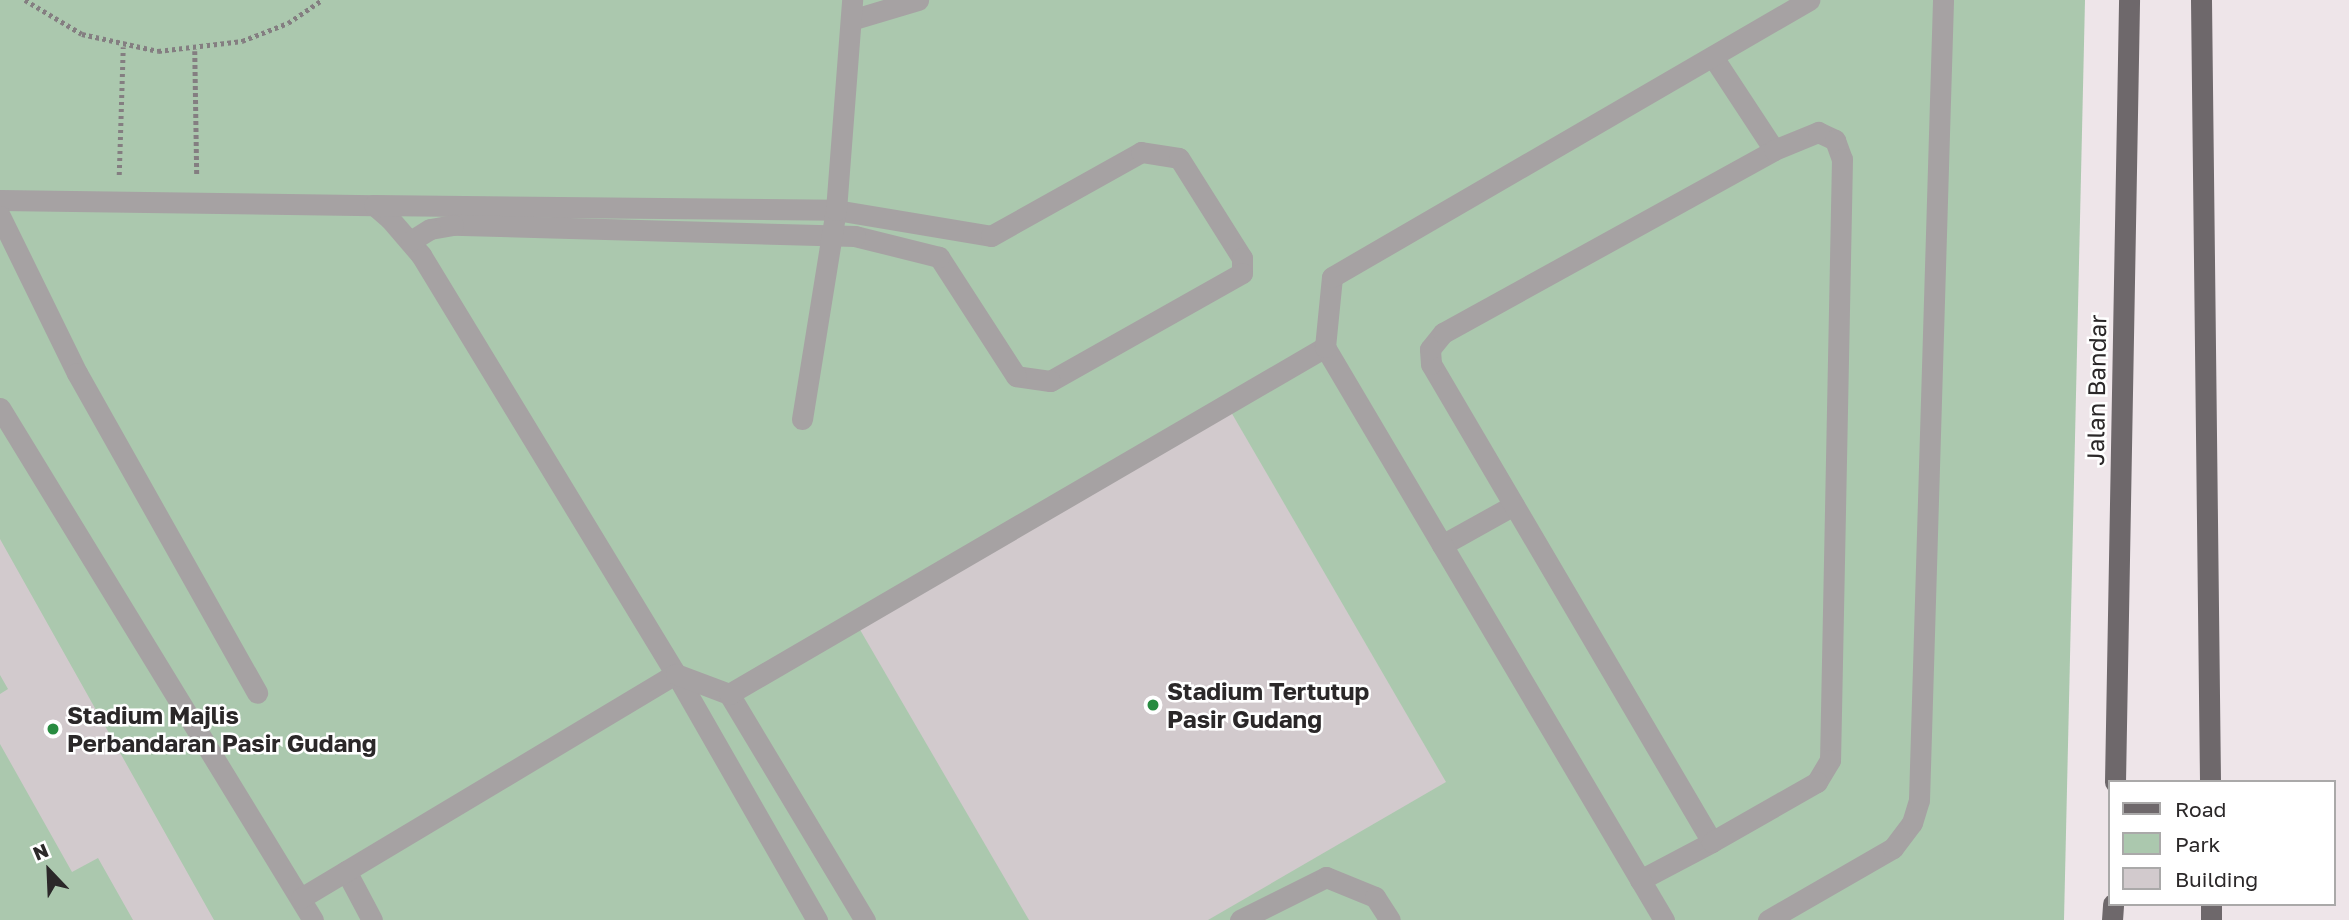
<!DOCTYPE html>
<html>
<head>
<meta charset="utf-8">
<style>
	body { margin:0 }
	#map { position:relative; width:2349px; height:920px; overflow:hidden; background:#eee5e9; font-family:"Golos Text",sans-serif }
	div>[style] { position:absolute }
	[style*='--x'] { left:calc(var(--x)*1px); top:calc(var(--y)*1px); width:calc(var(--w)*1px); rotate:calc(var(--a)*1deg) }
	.green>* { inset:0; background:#abc8ae }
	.building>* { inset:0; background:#d2cacd }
	.path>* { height:4.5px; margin-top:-2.25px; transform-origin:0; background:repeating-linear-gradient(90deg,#847e81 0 3.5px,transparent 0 7px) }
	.minor>* { height:21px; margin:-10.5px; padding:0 10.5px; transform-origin:10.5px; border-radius:10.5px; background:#a6a2a3 }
	.major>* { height:21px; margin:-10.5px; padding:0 10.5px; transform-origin:10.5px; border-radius:10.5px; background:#6e686b }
	.dots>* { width:19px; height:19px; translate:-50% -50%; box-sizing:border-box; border:4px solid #fff; border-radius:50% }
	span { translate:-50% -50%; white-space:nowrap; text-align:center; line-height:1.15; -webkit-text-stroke:5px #fff; paint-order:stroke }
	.street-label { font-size:24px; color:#2b2829 }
	.poi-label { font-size:24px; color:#2b2829; font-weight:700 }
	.left { translate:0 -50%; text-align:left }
	.legend { position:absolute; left:2108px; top:780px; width:228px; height:126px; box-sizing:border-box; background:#fff; border:2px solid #aaa9a9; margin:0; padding:9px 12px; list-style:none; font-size:21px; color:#2b2829 }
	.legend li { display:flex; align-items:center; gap:14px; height:35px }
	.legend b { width:35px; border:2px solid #aaa9a9 }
	.north { position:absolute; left:14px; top:836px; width:70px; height:70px; -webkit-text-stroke:5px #fff; paint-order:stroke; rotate:337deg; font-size:19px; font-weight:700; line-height:28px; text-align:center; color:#2b2829 }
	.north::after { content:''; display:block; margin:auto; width:24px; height:32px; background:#2b2829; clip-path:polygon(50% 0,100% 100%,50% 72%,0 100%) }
</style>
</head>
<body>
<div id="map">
	<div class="green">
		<div style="clip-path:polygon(0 0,2085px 0,2064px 920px,0 920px)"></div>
	</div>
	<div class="building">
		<div style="clip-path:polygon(1231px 412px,1446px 782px,1208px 920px,1029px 920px,859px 628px)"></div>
		<div style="clip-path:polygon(0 539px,214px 920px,133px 920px,98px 858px,72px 872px,0 744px,0 694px,8px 689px,0 675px)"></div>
	</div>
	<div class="path">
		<div style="--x:25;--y:0;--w:66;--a:30.8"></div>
		<div style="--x:82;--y:34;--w:78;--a:12.6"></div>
		<div style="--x:158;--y:51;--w:85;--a:-6.8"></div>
		<div style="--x:242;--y:41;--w:49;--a:-21.4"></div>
		<div style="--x:288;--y:23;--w:41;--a:-34.1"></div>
		<div style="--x:195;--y:51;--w:125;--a:89.1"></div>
		<div style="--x:119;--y:175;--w:128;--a:-88.2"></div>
	</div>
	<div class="minor">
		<div style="--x:851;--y:20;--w:70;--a:-16.6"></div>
		<div style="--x:1713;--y:57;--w:111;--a:56.7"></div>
		<div style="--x:0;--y:200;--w:374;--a:0.8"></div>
		<div style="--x:374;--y:205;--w:21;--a:41"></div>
		<div style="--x:390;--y:219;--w:48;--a:49.3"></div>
		<div style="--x:421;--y:255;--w:490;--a:58.7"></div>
		<div style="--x:676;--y:674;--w:284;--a:60.2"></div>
		<div style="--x:374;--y:205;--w:462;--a:0.6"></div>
		<div style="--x:836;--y:210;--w:157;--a:9.5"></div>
		<div style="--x:991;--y:236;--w:172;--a:-29.2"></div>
		<div style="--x:1141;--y:152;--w:38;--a:9"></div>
		<div style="--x:1179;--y:158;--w:118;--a:57.8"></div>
		<div style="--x:1242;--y:258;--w:15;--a:90"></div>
		<div style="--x:1242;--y:273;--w:220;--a:150.6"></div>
		<div style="--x:1050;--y:381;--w:34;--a:-172"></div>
		<div style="--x:1016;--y:376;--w:142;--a:-122.9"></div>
		<div style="--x:939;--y:257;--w:87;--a:-166"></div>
		<div style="--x:855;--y:236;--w:402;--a:-178.4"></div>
		<div style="--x:453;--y:225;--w:23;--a:170"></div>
		<div style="--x:430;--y:229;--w:22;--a:148"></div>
		<div style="--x:0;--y:216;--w:175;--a:63.9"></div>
		<div style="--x:77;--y:373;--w:367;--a:60.6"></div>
		<div style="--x:0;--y:408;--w:600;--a:58.56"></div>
		<div style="--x:802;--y:419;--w:212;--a:-80.8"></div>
		<div style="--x:836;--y:210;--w:211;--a:-85.6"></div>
		<div style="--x:1442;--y:545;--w:82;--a:-29.1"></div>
		<div style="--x:729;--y:694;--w:264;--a:59"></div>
		<div style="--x:346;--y:871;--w:55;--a:62"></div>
		<div style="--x:1640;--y:880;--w:81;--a:-27.8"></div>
		<div style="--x:1712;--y:842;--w:554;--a:-120.45"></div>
		<div style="--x:1431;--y:364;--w:15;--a:-94"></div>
		<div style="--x:1430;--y:349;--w:21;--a:-51"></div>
		<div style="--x:1443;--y:333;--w:378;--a:-28.9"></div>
		<div style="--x:1774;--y:150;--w:48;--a:-22.2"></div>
		<div style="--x:1818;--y:132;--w:19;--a:25"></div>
		<div style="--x:1835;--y:140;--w:20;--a:70"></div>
		<div style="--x:1842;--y:159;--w:601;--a:91.14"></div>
		<div style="--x:1830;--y:760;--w:26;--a:121"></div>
		<div style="--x:1817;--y:782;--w:121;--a:150.3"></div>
		<div style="--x:301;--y:898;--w:437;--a:-30.9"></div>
		<div style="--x:676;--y:674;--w:57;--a:20.7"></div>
		<div style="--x:729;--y:694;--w:690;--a:-30.21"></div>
		<div style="--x:1240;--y:920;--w:96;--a:-26.6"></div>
		<div style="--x:1326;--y:877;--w:53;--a:22.2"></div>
		<div style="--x:1375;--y:897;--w:27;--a:57"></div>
		<div style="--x:1664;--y:920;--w:666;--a:-120.61"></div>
		<div style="--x:1325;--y:347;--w:70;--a:-84.3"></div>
		<div style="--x:1332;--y:277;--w:552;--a:-30.14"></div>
		<div style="--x:1768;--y:920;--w:144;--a:-29.9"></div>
		<div style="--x:1893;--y:848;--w:31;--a:-53"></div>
		<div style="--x:1912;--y:823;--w:24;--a:-73"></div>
		<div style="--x:1919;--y:800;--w:800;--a:-88.28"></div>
	</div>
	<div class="major">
		<div style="--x:2201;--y:0;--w:782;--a:89.34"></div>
		<div style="--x:2115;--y:782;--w:782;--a:-88.97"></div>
		<div style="--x:2211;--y:904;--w:16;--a:90"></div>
		<div style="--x:2112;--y:920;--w:16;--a:-86"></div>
	</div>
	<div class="dots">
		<div style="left:1153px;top:705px;background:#288b40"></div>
		<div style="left:53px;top:729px;background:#288b40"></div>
	</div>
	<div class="street-label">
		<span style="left:2096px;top:390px;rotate:-89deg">Jalan Bandar</span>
	</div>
	<div class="poi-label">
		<span class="left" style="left:1167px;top:705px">Stadium Tertutup<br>Pasir Gudang</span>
		<span class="left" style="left:67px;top:729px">Stadium Majlis<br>Perbandaran Pasir Gudang</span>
	</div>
	<ul class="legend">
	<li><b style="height:9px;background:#6e686b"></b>Road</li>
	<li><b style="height:19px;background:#abc8ae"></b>Park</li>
	<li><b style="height:19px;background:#d2cacd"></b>Building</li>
	</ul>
	<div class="north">N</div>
</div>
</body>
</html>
